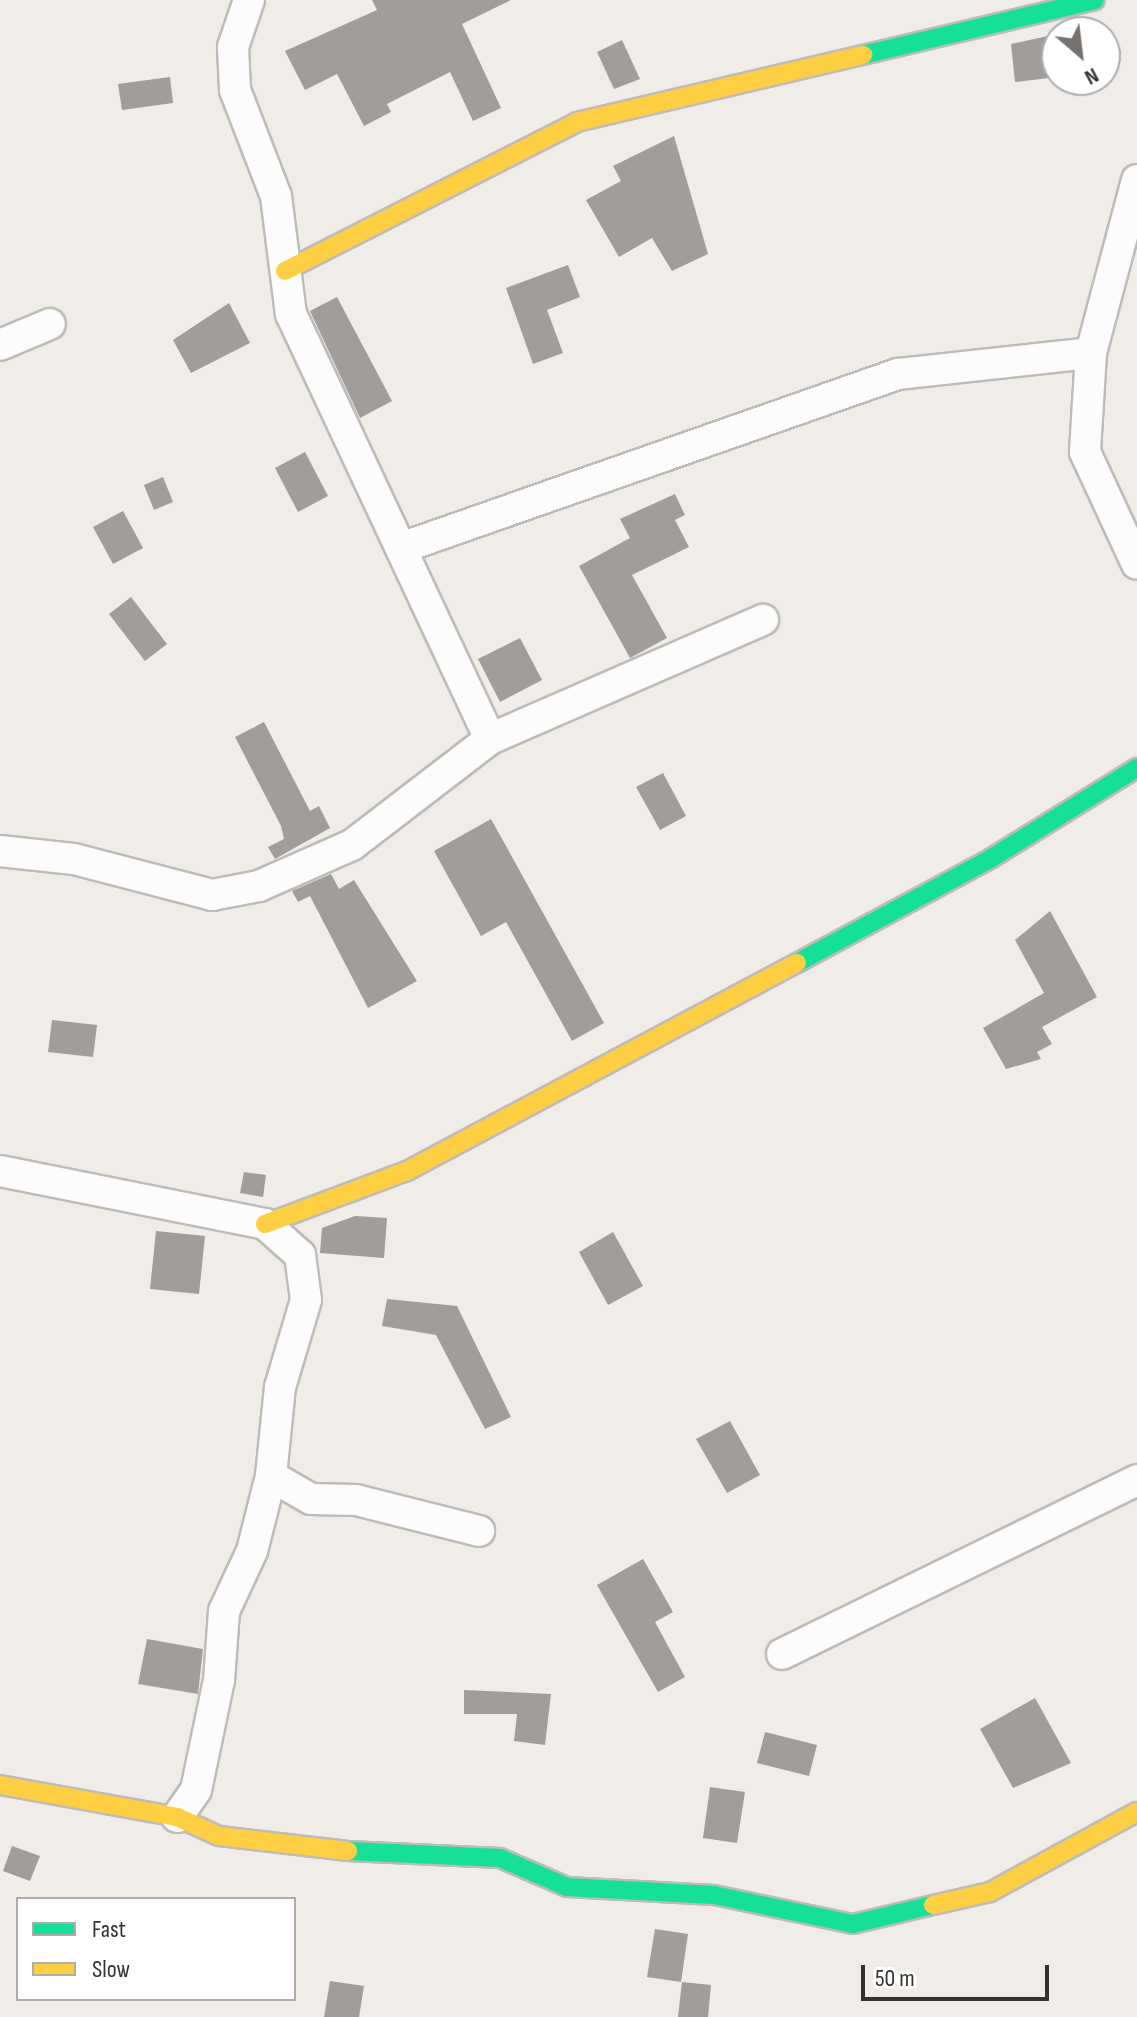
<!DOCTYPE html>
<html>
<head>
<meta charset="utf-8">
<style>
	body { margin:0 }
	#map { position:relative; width:1137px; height:2017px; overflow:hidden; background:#f0ece8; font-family:"Sofia Sans Condensed",sans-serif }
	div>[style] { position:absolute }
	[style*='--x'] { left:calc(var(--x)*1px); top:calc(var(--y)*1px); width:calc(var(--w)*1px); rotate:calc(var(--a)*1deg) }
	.building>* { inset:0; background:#a09d9a }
	.roads { filter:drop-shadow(2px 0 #bebbb8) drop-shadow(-2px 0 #bebbb8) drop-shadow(0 2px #bebbb8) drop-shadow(0 -2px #bebbb8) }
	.street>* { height:30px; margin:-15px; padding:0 15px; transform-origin:15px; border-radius:15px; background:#fdfcfc }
	.fast>* { height:18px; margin:-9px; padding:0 9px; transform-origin:9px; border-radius:9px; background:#16e098 }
	.slow>* { height:18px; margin:-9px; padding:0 9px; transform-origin:9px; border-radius:9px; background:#ffcf43 }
	span { translate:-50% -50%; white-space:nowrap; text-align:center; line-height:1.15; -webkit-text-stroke:8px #fff; paint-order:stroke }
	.legend { position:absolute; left:16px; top:1897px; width:280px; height:104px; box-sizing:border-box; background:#fff; border:2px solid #aeadab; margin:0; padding:10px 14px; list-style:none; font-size:24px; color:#34312e }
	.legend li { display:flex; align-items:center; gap:16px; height:40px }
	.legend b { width:40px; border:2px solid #aeadab }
	.north { position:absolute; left:1041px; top:16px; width:80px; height:80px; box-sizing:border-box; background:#fff; border:2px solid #aeadab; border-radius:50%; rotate:152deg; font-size:22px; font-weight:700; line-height:32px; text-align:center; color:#34312e }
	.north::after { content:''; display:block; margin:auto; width:28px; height:36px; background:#76726f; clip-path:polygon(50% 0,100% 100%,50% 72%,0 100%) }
	.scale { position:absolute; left:861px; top:1965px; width:188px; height:36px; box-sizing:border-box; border:4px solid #34312e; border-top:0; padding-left:10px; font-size:24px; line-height:28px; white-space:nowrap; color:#34312e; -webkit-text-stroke:6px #fff; paint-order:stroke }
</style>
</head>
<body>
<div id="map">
	<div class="building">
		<div style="clip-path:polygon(372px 0,511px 0,462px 24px,501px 108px,473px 121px,450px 72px,387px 104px,391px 112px,364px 126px,337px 74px,305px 90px,285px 51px,377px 10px)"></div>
		<div style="clip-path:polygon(1057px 34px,1057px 77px,1015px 82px,1011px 44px)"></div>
		<div style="clip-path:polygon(622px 40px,640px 79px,614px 89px,597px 52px)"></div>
		<div style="clip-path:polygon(170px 77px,173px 103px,122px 110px,118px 84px)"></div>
		<div style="clip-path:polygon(674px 136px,708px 254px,672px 271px,652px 238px,619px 257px,586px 200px,621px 181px,613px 166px)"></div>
		<div style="clip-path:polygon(568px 265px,580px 297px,547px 310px,563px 353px,533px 364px,506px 288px)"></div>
		<div style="clip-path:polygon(337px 297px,392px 401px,360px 418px,310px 311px)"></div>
		<div style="clip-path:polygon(229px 303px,250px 343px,191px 373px,173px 340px)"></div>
		<div style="clip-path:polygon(305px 452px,328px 496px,298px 512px,275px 468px)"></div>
		<div style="clip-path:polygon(163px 477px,173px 502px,154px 510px,144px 485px)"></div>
		<div style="clip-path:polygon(675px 494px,685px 515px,675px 520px,689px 547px,632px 575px,667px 638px,630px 658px,579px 566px,630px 538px,620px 519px)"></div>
		<div style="clip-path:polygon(123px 511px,143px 548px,113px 564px,93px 527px)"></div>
		<div style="clip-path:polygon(131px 597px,167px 644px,145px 661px,109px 614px)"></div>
		<div style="clip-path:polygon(520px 638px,542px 680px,500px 702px,478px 659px)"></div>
		<div style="clip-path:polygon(264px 722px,310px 811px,319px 806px,330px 828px,275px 859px,268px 847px,284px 839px,281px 826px,235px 737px)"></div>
		<div style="clip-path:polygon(663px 773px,686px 816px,660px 830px,636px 787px)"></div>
		<div style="clip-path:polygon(491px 819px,604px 1023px,572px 1041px,506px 922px,481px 936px,434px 851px)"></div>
		<div style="clip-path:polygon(331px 874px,339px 889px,354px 880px,417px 981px,368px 1008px,310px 896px,298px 902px,292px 891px)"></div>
		<div style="clip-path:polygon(1050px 911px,1097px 997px,1042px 1027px,1052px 1044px,1037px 1052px,1041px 1059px,1006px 1069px,983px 1028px,1044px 993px,1015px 940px)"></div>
		<div style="clip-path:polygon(52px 1020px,97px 1025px,93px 1057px,48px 1052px)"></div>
		<div style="clip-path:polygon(244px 1172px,266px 1175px,263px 1197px,240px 1193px)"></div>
		<div style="clip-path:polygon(355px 1216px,387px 1218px,384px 1258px,320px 1253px,322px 1228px)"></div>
		<div style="clip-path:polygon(156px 1231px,205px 1236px,199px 1294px,150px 1289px)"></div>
		<div style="clip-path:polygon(613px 1232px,643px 1286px,608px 1305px,579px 1252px)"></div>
		<div style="clip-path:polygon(387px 1299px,457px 1306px,511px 1417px,485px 1429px,436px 1335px,382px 1326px)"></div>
		<div style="clip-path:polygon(730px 1421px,760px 1475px,727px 1493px,696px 1439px)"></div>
		<div style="clip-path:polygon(643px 1559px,673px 1612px,655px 1622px,685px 1677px,658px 1692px,597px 1585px)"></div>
		<div style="clip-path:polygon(147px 1639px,203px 1649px,198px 1694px,138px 1684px)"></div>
		<div style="clip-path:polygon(464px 1690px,551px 1694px,545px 1745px,514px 1741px,517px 1714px,464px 1714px)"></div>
		<div style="clip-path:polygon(1035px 1698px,1071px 1763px,1013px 1788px,980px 1729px)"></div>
		<div style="clip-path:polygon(765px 1732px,817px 1745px,809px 1776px,757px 1763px)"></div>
		<div style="clip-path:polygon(710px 1787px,745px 1792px,737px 1843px,703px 1838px)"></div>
		<div style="clip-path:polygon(12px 1846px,40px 1856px,30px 1881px,3px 1871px)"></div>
		<div style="clip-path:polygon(655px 1929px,688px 1934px,681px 1982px,647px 1977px)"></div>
		<div style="clip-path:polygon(330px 1981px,364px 1986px,359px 2017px,324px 2017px)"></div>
		<div style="clip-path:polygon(682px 1982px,711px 1985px,708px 2017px,678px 2017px)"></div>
	</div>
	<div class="roads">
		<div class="street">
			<div style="--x:249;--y:0;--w:50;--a:108.8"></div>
			<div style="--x:233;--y:47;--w:43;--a:87.3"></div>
			<div style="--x:235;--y:90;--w:114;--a:68.9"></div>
			<div style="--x:276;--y:196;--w:119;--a:82.8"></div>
			<div style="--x:291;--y:314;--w:469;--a:64.9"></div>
			<div style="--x:1137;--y:180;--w:179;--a:104.9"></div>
			<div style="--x:1091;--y:353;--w:99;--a:93.5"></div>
			<div style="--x:1085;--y:452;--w:123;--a:65.1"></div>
			<div style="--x:0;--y:345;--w:54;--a:-22.8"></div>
			<div style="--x:401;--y:548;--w:527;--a:-19.3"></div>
			<div style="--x:898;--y:374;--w:194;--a:-6.2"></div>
			<div style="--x:0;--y:851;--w:74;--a:6.2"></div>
			<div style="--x:74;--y:859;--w:143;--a:14.6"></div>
			<div style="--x:212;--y:895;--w:48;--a:-10.8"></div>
			<div style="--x:259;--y:886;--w:102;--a:-23.8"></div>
			<div style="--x:352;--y:845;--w:174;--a:-37.5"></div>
			<div style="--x:490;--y:739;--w:298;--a:-23.6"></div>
			<div style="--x:0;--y:1171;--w:270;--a:11.3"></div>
			<div style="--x:265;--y:1224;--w:47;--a:41.5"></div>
			<div style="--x:300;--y:1255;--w:45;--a:82.4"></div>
			<div style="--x:306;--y:1300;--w:91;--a:106.6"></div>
			<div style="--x:280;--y:1387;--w:89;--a:95.8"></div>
			<div style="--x:271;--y:1476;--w:77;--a:104.2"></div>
			<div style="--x:252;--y:1551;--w:66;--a:115"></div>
			<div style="--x:224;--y:1611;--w:69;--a:94.1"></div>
			<div style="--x:219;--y:1680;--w:112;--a:101.8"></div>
			<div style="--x:196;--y:1790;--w:33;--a:125"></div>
			<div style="--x:271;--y:1476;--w:46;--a:29.9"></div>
			<div style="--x:311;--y:1499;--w:45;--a:1.3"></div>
			<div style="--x:356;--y:1500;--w:127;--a:14.1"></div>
			<div style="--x:782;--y:1654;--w:395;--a:-26.1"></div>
		</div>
		<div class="fast">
			<div style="--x:863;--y:55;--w:238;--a:-13.3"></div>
			<div style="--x:797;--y:963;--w:219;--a:-28.3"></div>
			<div style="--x:990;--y:859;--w:173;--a:-31.8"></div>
			<div style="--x:348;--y:1851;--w:152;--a:2.6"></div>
			<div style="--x:500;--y:1858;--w:73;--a:23.4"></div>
			<div style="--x:567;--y:1887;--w:147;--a:3.1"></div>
			<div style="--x:714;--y:1895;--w:142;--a:11.8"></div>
			<div style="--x:853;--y:1924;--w:82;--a:-13.4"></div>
		</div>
		<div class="slow">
			<div style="--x:285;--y:271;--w:328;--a:-27"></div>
			<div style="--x:577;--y:122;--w:294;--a:-13.2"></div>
			<div style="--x:265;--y:1224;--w:152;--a:-20.5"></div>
			<div style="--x:407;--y:1171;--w:442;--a:-28.1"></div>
			<div style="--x:0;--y:1785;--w:180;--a:10.2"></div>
			<div style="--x:177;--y:1817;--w:46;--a:24.3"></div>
			<div style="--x:219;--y:1836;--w:130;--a:6.6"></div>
			<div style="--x:933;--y:1905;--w:58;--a:-12.8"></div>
			<div style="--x:990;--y:1892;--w:167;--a:-28.6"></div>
		</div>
	</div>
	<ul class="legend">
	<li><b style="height:10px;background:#16e098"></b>Fast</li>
	<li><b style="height:10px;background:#ffcf43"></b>Slow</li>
	</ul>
	<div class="north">N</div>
	<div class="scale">50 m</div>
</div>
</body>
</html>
